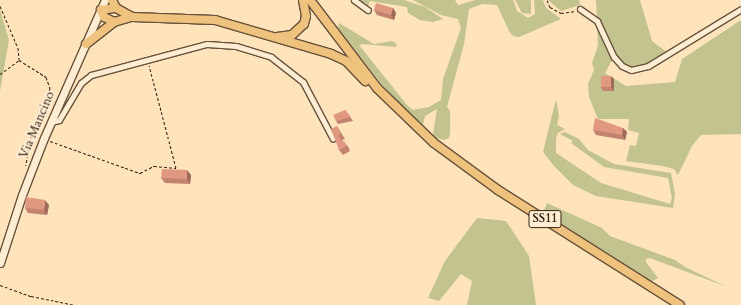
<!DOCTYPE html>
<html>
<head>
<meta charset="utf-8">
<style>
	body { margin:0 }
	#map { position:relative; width:741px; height:305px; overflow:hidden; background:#fee3bb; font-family:Cardo,serif }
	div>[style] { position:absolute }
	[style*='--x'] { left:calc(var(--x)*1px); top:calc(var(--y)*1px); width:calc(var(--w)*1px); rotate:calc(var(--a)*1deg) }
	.green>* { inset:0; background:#c2c38f }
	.path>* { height:1px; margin-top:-0.5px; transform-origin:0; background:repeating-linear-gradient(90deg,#362212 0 3px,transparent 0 5px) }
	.roads { filter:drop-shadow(1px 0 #68523c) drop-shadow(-1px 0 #68523c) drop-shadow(0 1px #68523c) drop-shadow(0 -1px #68523c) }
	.minor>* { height:5px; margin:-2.5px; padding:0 2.5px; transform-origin:2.5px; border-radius:2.5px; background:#feedd3 }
	.secondary>* { height:7px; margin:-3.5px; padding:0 3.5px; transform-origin:3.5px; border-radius:3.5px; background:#feedd3 }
	.trunk>* { height:8px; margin:-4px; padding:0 4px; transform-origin:4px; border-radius:4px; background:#efc27e }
	.wall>* { inset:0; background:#c2836f }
	.shaded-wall>* { inset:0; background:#9e6a5a }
	.building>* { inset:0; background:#e19881 }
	span { translate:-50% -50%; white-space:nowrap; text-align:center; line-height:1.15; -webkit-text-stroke:4px #feedd3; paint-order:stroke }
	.shield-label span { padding:1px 3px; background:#feedd3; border:1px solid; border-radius:3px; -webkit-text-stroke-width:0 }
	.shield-label { font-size:12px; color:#362212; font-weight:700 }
	.street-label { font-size:13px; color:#362212 }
</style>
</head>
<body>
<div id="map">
	<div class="green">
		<div style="clip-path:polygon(360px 0,404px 0,425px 7px,443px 19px,433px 22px,420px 20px,408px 13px,407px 7px,370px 1px,367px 8px,367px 4px)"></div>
		<div style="clip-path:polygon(413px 0,455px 0,458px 5px,476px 0,513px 0,517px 11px,528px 18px,535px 14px,534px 0,543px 0,546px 8px,561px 19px,519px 37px,513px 36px,509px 31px,497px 5px,482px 4px,469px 9px,464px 44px,447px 107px,450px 111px,450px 133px,449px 138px,444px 140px,436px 138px,433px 134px,437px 109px,425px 116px,423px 125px,419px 124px,383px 86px,338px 28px,339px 23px,374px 44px,392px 41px,397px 44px,396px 47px,363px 44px,359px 45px,407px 105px,413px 110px,429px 107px,441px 100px,443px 79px,461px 28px,458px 19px,441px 15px)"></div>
		<div style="clip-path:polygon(515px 0,531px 0,531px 14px,522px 13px)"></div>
		<div style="clip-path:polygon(548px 0,579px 0,580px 5px,561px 11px)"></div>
		<div style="clip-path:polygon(596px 0,640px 0,652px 41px,668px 53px,647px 65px,634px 68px,626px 65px,615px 55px,605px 73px,626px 86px,675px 82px,682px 59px,741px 20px,741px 134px,701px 135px,692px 146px,678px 175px,674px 169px,662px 166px,626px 161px,630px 145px,636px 146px,639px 133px,628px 130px,629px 119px,598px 119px,589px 97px,588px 84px,594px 70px,592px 63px,598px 45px)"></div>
		<div style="clip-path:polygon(0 10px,9px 40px,0 91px)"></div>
		<div style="clip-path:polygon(556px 99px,559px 116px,557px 125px,565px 129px,558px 133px,556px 138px,556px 153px,601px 183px,670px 204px,672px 198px,668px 178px,604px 167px,571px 143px,573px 141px,560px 134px,565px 132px,579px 139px,588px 150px,614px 164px,671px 173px,675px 194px,673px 208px,596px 196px,573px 185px,554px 166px,543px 152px)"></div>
		<div style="clip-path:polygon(547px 203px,602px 228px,610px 236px,675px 260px,685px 267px,727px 287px,650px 258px,646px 259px,646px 262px,658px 278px,649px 283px,542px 215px)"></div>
		<div style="clip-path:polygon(477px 218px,506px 221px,529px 256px,536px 305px,467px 305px,472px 281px,461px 274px,439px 301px,428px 298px,445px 261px)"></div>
	</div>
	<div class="path">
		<div style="--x:547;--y:0;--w:8;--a:67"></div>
		<div style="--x:550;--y:7;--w:13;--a:29"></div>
		<div style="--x:561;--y:13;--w:15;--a:-8"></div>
		<div style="--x:0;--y:6;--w:46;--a:66.8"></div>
		<div style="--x:18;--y:48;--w:12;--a:85"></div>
		<div style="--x:19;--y:60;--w:32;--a:32"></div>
		<div style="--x:46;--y:77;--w:12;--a:70"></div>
		<div style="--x:50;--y:88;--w:21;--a:107"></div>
		<div style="--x:44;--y:108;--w:25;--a:119"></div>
		<div style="--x:32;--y:130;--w:36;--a:100"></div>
		<div style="--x:0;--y:74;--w:24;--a:-36"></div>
		<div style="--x:50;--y:141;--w:96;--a:19.6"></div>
		<div style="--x:140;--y:173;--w:16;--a:-27"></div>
		<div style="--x:154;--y:166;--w:22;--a:5"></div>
		<div style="--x:176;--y:168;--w:106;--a:-104.7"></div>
		<div style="--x:0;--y:285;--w:33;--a:20"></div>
		<div style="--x:31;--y:296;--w:45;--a:11.6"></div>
	</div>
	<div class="roads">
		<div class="minor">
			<div style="--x:354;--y:0;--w:17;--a:36"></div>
			<div style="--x:580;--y:9;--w:21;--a:35"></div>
			<div style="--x:597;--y:21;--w:40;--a:65"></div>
			<div style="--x:614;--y:57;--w:12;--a:48"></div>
			<div style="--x:622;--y:66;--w:10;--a:24"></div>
			<div style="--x:631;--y:70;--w:17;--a:-13"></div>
			<div style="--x:648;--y:66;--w:109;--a:-31.5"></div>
			<div style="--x:51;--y:122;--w:8;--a:-14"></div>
			<div style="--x:59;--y:120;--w:43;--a:-59.3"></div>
			<div style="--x:81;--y:83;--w:13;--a:-39"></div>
			<div style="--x:91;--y:75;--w:120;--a:-15"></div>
			<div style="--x:207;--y:44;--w:29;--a:4"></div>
			<div style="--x:236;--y:46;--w:37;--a:17"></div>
			<div style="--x:271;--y:57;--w:41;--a:38"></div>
			<div style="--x:303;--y:82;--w:64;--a:62.2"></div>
		</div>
		<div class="secondary">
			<div style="--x:0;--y:263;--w:71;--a:-72.1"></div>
			<div style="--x:22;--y:195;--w:61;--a:-68.9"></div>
			<div style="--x:44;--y:138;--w:151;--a:-66.2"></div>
		</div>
		<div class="trunk">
			<div style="--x:112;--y:0;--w:9;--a:63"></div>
			<div style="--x:116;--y:8;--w:18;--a:29"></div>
			<div style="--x:310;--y:0;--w:111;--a:52.7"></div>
			<div style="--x:377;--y:88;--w:79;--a:44"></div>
			<div style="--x:434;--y:143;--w:79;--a:36.3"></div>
			<div style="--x:498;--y:190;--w:215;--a:32.3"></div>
			<div style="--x:114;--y:22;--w:11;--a:-153"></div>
			<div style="--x:104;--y:17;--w:8;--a:-113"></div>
			<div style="--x:101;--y:10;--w:15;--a:-8"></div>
			<div style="--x:277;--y:37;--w:15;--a:-8"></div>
			<div style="--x:292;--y:35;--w:16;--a:-43"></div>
			<div style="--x:304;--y:24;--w:8;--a:-76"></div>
			<div style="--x:306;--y:16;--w:16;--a:-101"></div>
			<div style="--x:86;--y:44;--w:36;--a:-38"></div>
			<div style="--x:114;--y:22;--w:19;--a:-16"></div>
			<div style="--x:132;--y:17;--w:83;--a:2.1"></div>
			<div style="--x:215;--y:20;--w:121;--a:16.3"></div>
			<div style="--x:331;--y:54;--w:17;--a:25"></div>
			<div style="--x:346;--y:61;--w:28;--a:46"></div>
		</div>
	</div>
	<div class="wall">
		<div style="clip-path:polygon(393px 8px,396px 13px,394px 20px,377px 15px,374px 10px)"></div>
		<div style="clip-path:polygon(614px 79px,614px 91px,603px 91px,601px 87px)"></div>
		<div style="clip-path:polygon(345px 110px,353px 121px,338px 124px,336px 121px)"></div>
		<div style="clip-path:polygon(337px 126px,345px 139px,342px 140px,343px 142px,348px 146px,350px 151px,343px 155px,339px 150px)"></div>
		<div style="clip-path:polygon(623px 128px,627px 132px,625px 140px,596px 135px,593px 130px)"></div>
		<div style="clip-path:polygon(191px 175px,190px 184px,165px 183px,161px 178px)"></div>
		<div style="clip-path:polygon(49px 205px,47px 215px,28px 213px,25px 208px)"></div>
	</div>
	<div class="shaded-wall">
		<div style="clip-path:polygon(393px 8px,396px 13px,394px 20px,391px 15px)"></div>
		<div style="clip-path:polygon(611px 76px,614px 79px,614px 91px,611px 87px)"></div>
		<div style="clip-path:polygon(623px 128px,627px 132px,625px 140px,622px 135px)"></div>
		<div style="clip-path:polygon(187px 170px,191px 175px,190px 184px,187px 179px)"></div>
		<div style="clip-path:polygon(45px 200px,49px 205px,47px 215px,44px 210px)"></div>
	</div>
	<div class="building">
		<div style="clip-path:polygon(376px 3px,393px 8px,391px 15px,374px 10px)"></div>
		<div style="clip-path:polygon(601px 76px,611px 76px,611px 87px,601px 87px)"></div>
		<div style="clip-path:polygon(345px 110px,351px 117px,336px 121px,333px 115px)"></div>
		<div style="clip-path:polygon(595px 118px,623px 128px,622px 135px,593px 130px)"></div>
		<div style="clip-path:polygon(337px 126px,341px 134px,338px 135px,342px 142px,344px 141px,347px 146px,339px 150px,331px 129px)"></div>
		<div style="clip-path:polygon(162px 169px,187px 170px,187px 179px,161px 178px)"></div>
		<div style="clip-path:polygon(26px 197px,45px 200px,44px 210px,25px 208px)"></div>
	</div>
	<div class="shield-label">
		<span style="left:545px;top:219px">SS11</span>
	</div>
	<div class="street-label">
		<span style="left:37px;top:125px;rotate:-67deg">Via Mancino</span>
	</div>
</div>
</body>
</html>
